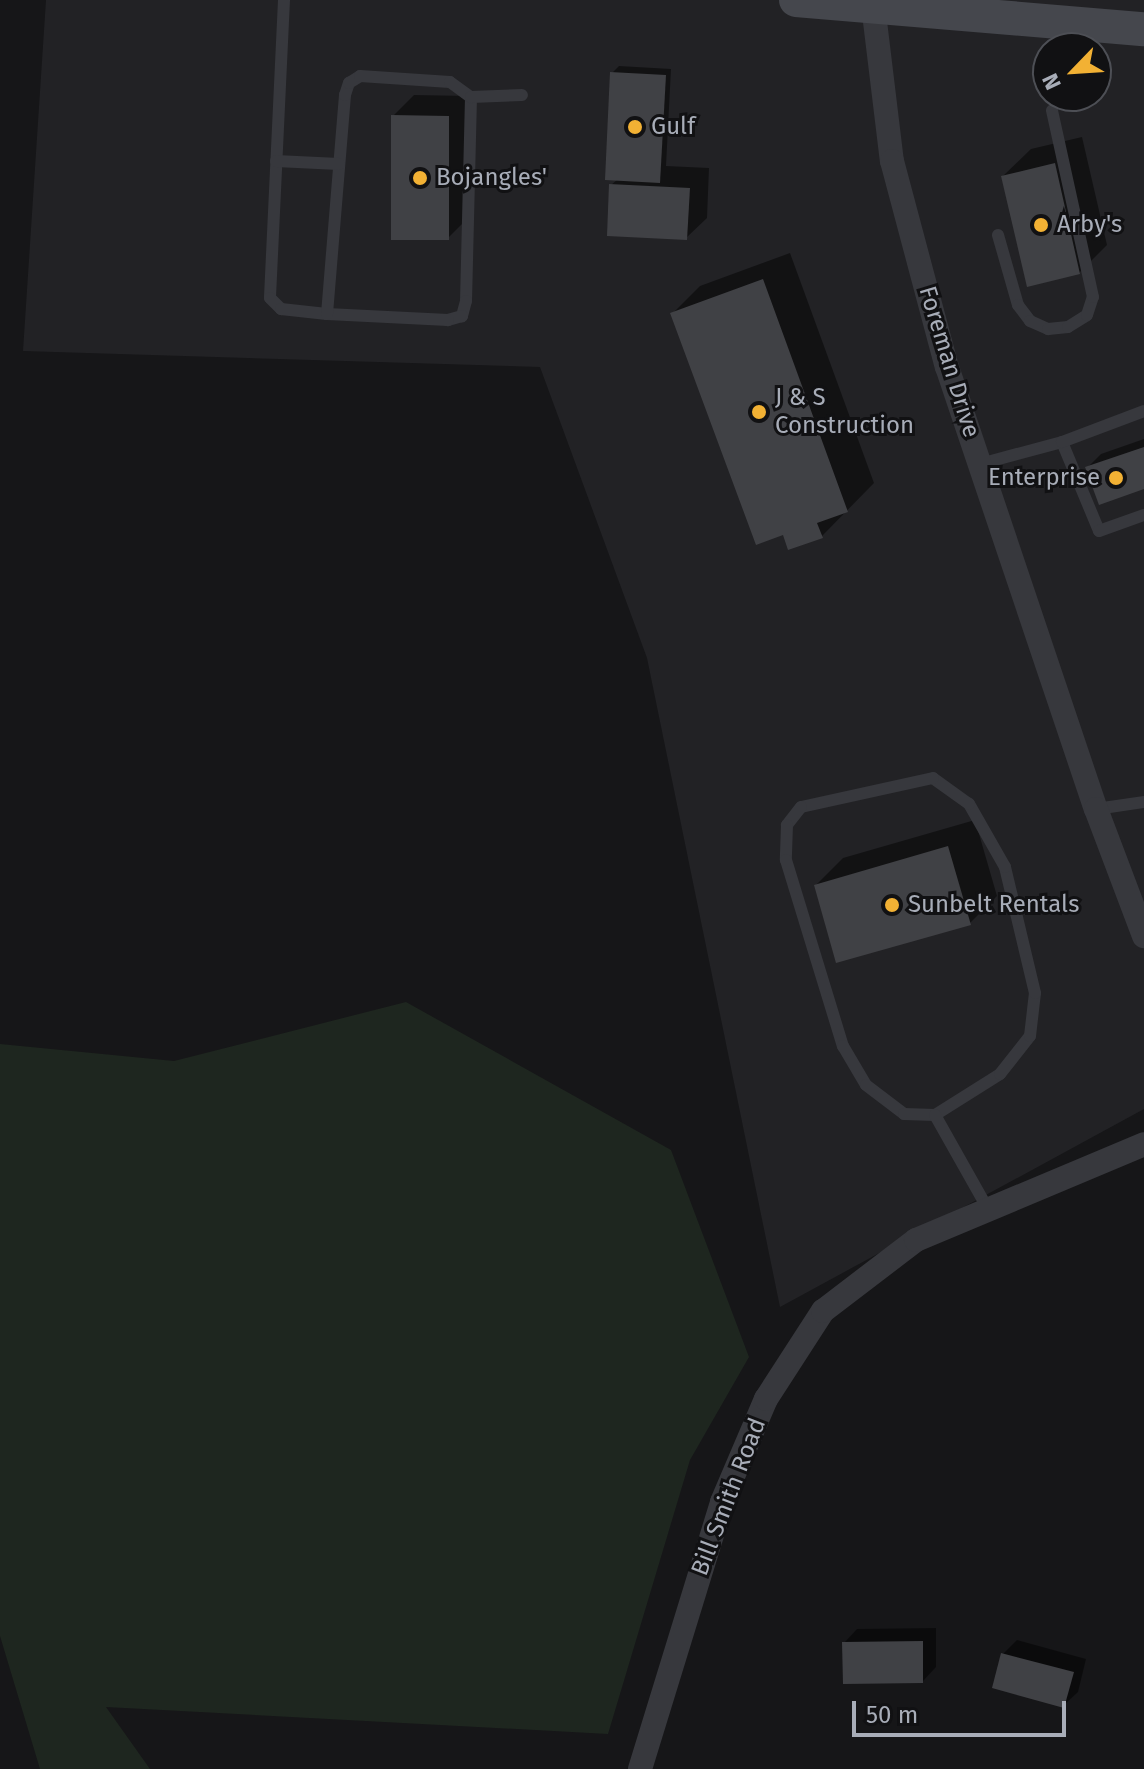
<!DOCTYPE html>
<html>
<head>
<meta charset="utf-8">
<style>
	body { margin:0 }
	#map { position:relative; width:1144px; height:1769px; overflow:hidden; background:#161618; font-family:"Fira Sans",sans-serif }
	div>[style] { position:absolute }
	[style*='--x'] { left:calc(var(--x)*1px); top:calc(var(--y)*1px); width:calc(var(--w)*1px); rotate:calc(var(--a)*1deg) }
	.built>* { inset:0; background:#222225 }
	.green>* { inset:0; background:#1e261f }
	.shadow>* { inset:0; background:#0007 }
	.building>* { inset:0; background:#404145 }
	.lane>* { height:12px; margin:-6px; padding:0 6px; transform-origin:6px; border-radius:6px; background:#37383d }
	.street>* { height:24px; margin:-12px; padding:0 12px; transform-origin:12px; border-radius:12px; background:#37383d }
	.secondary>* { height:34px; margin:-17px; padding:0 17px; transform-origin:17px; border-radius:17px; background:#45474d }
	.dots>* { width:22px; height:22px; translate:-50% -50%; box-sizing:border-box; border:4px solid #111113; border-radius:50% }
	span { translate:-50% -50%; white-space:nowrap; text-align:center; line-height:1.15; -webkit-text-stroke:6px #111113; paint-order:stroke }
	.poi-label { font-size:24px; color:#a8adb8 }
	.left { translate:0 -50%; text-align:left }
	.right { translate:-100% -50%; text-align:right }
	.street-label { font-size:24px; color:#a8adb8 }
	.north { position:absolute; left:1032px; top:32px; width:80px; height:80px; box-sizing:border-box; background:#111113; border:2px solid #4d4f55; border-radius:50%; rotate:245deg; font-size:22px; font-weight:700; line-height:32px; text-align:center; color:#a8adb8 }
	.north::after { content:''; display:block; margin:auto; width:28px; height:36px; background:#f2b134; clip-path:polygon(50% 0,100% 100%,50% 72%,0 100%) }
	.scale { position:absolute; left:852px; top:1701px; width:214px; height:36px; box-sizing:border-box; border:4px solid #a8adb8; border-top:0; padding-left:10px; font-size:24px; line-height:28px; white-space:nowrap; color:#a8adb8; -webkit-text-stroke:6px #111113; paint-order:stroke }
</style>
</head>
<body>
<div id="map">
	<div class="built">
		<div style="clip-path:polygon(evenodd,46px 0,1144px 0,1144px 1109px,780px 1307px,647px 658px,540px 367px,23px 351px,46px 0,1048px 48px,1096px 48px,1096px 96px,1048px 96px,1048px 48px)"></div>
	</div>
	<div class="green">
		<div style="clip-path:polygon(406px 1002px,671px 1150px,749px 1357px,690px 1460px,608px 1734px,106px 1707px,150px 1769px,40px 1769px,0 1636px,0 1044px,174px 1061px)"></div>
	</div>
	<div class="shadow">
		<div style="clip-path:polygon(619px 66px,671px 69px,666px 166px,709px 168px,707px 218px,686px 238px,611px 185px,618px 179px,612px 73px)"></div>
		<div style="clip-path:polygon(414px 95px,469px 96px,469px 217px,448px 238px,393px 116px)"></div>
		<div style="clip-path:polygon(1082px 137px,1107px 245px,1079px 273px,1003px 176px,1031px 149px)"></div>
		<div style="clip-path:polygon(790px 253px,874px 483px,822px 536px,673px 313px,700px 286px)"></div>
		<div style="clip-path:polygon(1144px 439px,1144px 487px,1087px 468px,1101px 454px)"></div>
		<div style="clip-path:polygon(975px 820px,997px 896px,970px 923px,816px 885px,843px 858px)"></div>
		<div style="clip-path:polygon(936px 1628px,936px 1667px,923px 1681px,844px 1643px,857px 1629px)"></div>
		<div style="clip-path:polygon(1017px 1640px,1086px 1659px,1078px 1692px,1064px 1705px,1003px 1654px)"></div>
	</div>
	<div class="building">
		<div style="clip-path:polygon(610px 72px,666px 75px,660px 183px,605px 180px)"></div>
		<div style="clip-path:polygon(391px 115px,449px 116px,449px 240px,391px 240px)"></div>
		<div style="clip-path:polygon(1055px 163px,1080px 274px,1027px 287px,1001px 176px)"></div>
		<div style="clip-path:polygon(609px 184px,690px 188px,687px 240px,607px 236px)"></div>
		<div style="clip-path:polygon(763px 279px,848px 512px,817px 523px,823px 538px,788px 550px,783px 535px,756px 545px,670px 313px)"></div>
		<div style="clip-path:polygon(1144px 447px,1144px 489px,1099px 505px,1085px 467px)"></div>
		<div style="clip-path:polygon(948px 846px,971px 925px,836px 963px,814px 885px)"></div>
		<div style="clip-path:polygon(923px 1641px,923px 1683px,843px 1684px,842px 1642px)"></div>
		<div style="clip-path:polygon(1001px 1653px,1074px 1672px,1064px 1708px,992px 1688px)"></div>
	</div>
	<div class="lane">
		<div style="--x:284;--y:0;--w:298;--a:92.7"></div>
		<div style="--x:270;--y:298;--w:16;--a:45"></div>
		<div style="--x:281;--y:309;--w:46;--a:6.2"></div>
		<div style="--x:471;--y:97;--w:204;--a:91.4"></div>
		<div style="--x:466;--y:301;--w:16;--a:105"></div>
		<div style="--x:462;--y:316;--w:15;--a:164"></div>
		<div style="--x:448;--y:320;--w:121;--a:-177.2"></div>
		<div style="--x:327;--y:314;--w:220;--a:-85.3"></div>
		<div style="--x:345;--y:95;--w:13;--a:-72"></div>
		<div style="--x:349;--y:83;--w:13;--a:-32"></div>
		<div style="--x:360;--y:76;--w:90;--a:3.8"></div>
		<div style="--x:450;--y:82;--w:26;--a:36"></div>
		<div style="--x:471;--y:97;--w:51;--a:-2.2"></div>
		<div style="--x:276;--y:161;--w:63;--a:2.7"></div>
		<div style="--x:998;--y:235;--w:73;--a:74.1"></div>
		<div style="--x:1018;--y:305;--w:20;--a:53"></div>
		<div style="--x:1030;--y:321;--w:20;--a:24"></div>
		<div style="--x:1048;--y:329;--w:20;--a:-6"></div>
		<div style="--x:1068;--y:327;--w:22;--a:-32"></div>
		<div style="--x:1087;--y:315;--w:19;--a:-72"></div>
		<div style="--x:1093;--y:297;--w:191;--a:-102.4"></div>
		<div style="--x:1062;--y:442;--w:96;--a:67.4"></div>
		<div style="--x:1099;--y:531;--w:48;--a:-19.6"></div>
		<div style="--x:980;--y:464;--w:85;--a:-15"></div>
		<div style="--x:1062;--y:442;--w:88;--a:-20.7"></div>
		<div style="--x:1096;--y:809;--w:49;--a:-8.3"></div>
		<div style="--x:935;--y:1115;--w:77;--a:-32.2"></div>
		<div style="--x:1000;--y:1074;--w:48;--a:-51.7"></div>
		<div style="--x:1030;--y:1036;--w:43;--a:-83.4"></div>
		<div style="--x:1035;--y:993;--w:130;--a:-103.4"></div>
		<div style="--x:1005;--y:867;--w:73;--a:-119.7"></div>
		<div style="--x:969;--y:804;--w:44;--a:-144.2"></div>
		<div style="--x:933;--y:778;--w:135;--a:167.6"></div>
		<div style="--x:801;--y:807;--w:23;--a:128"></div>
		<div style="--x:787;--y:825;--w:35;--a:92"></div>
		<div style="--x:786;--y:860;--w:195;--a:73"></div>
		<div style="--x:843;--y:1046;--w:45;--a:59.5"></div>
		<div style="--x:866;--y:1085;--w:48;--a:37.3"></div>
		<div style="--x:904;--y:1114;--w:31;--a:2"></div>
		<div style="--x:935;--y:1115;--w:108;--a:60.6"></div>
	</div>
	<div class="street">
		<div style="--x:873;--y:5;--w:157;--a:83.1"></div>
		<div style="--x:892;--y:161;--w:213;--a:75.1"></div>
		<div style="--x:947;--y:367;--w:466;--a:71.4"></div>
		<div style="--x:1096;--y:809;--w:136;--a:69.3"></div>
		<div style="--x:640;--y:1769;--w:279;--a:-72.9"></div>
		<div style="--x:722;--y:1502;--w:112;--a:-66.9"></div>
		<div style="--x:766;--y:1399;--w:105;--a:-57.1"></div>
		<div style="--x:823;--y:1311;--w:117;--a:-37.4"></div>
		<div style="--x:916;--y:1240;--w:247;--a:-22.8"></div>
	</div>
	<div class="secondary">
		<div style="--x:796;--y:0;--w:349;--a:4.8"></div>
	</div>
	<div class="dots">
		<div style="left:635px;top:127px;background:#f2b134"></div>
		<div style="left:420px;top:178px;background:#f2b134"></div>
		<div style="left:1041px;top:225px;background:#f2b134"></div>
		<div style="left:759px;top:412px;background:#f2b134"></div>
		<div style="left:1116px;top:478px;background:#f2b134"></div>
		<div style="left:892px;top:905px;background:#f2b134"></div>
	</div>
	<div class="poi-label">
		<span class="left" style="left:651px;top:127px">Gulf</span>
		<span class="left" style="left:436px;top:178px">Bojangles'</span>
		<span class="left" style="left:1057px;top:225px">Arby's</span>
		<span class="left" style="left:775px;top:412px">J &amp; S<br>Construction</span>
		<span class="right" style="left:1100px;top:478px">Enterprise</span>
		<span class="left" style="left:908px;top:905px">Sunbelt Rentals</span>
	</div>
	<div class="street-label">
		<span style="left:949px;top:362px;rotate:73deg">Foreman Drive</span>
		<span style="left:729px;top:1497px;rotate:-69deg">Bill Smith Road</span>
	</div>
	<div class="north">N</div>
	<div class="scale">50 m</div>
</div>
</body>
</html>
